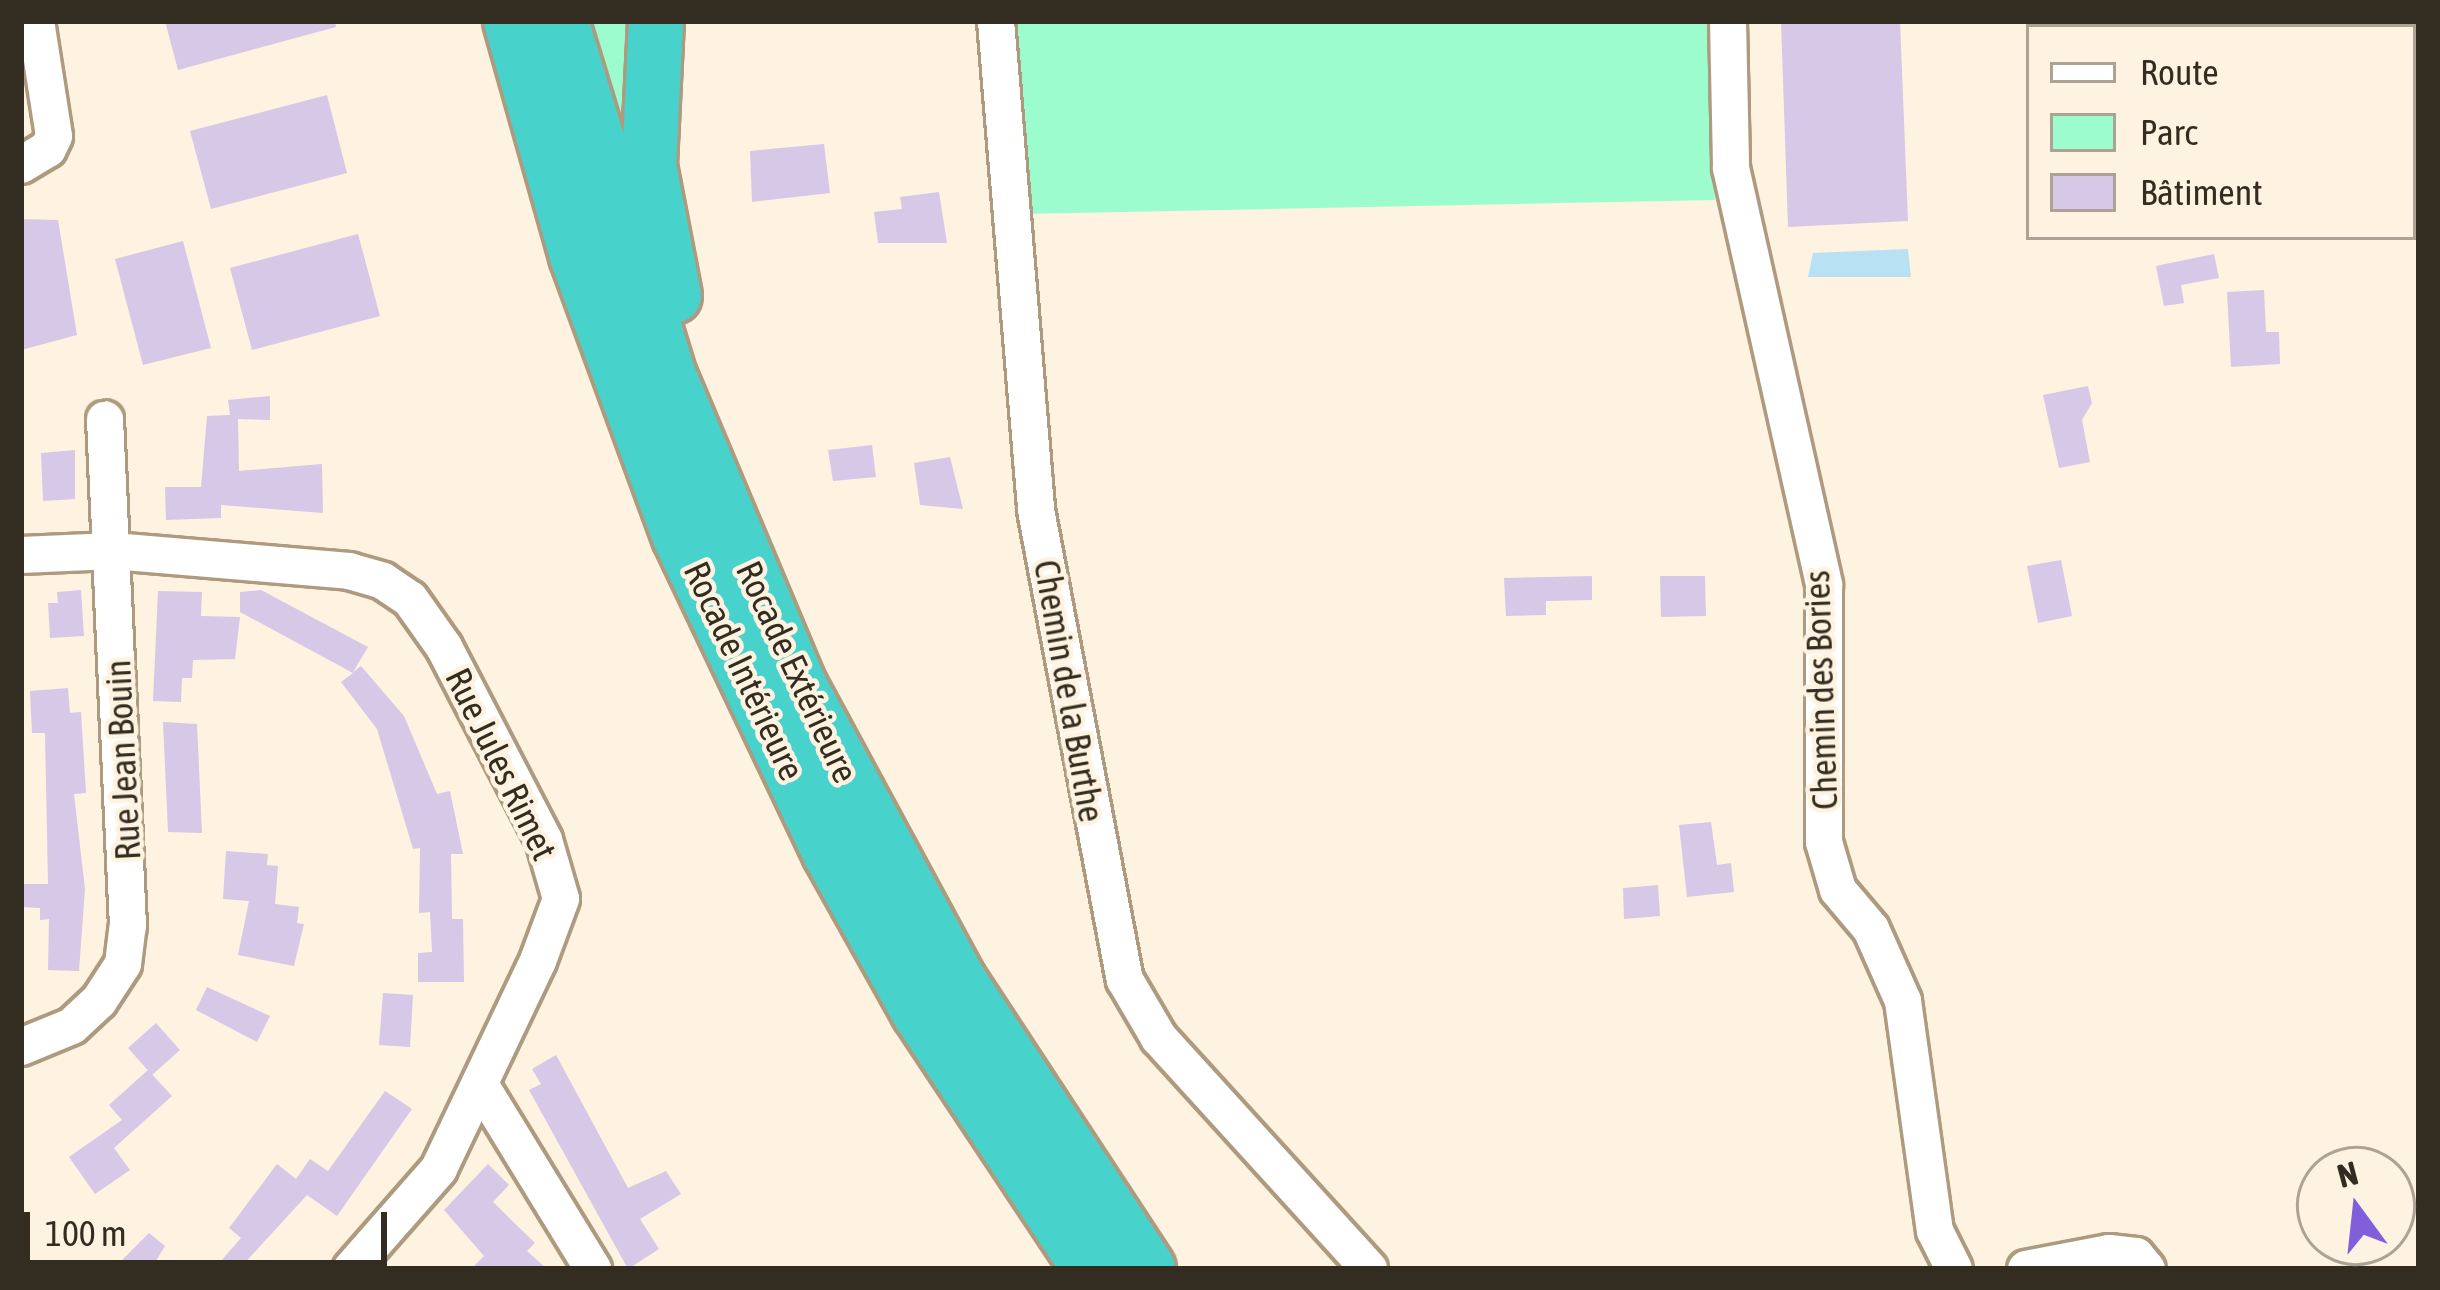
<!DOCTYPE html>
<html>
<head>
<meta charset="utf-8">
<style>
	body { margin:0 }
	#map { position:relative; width:2440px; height:1290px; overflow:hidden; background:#fef2e1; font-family:"Asap Condensed",sans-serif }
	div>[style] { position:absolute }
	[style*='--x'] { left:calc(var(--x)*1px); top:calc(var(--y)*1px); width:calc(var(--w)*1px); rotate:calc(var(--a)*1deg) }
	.green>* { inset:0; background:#9cfccd }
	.water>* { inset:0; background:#b8e1f4 }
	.building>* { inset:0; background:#d6c8e6 }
	.roads { filter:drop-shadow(3px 0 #ae9b7f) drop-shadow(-3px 0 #ae9b7f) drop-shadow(0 3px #ae9b7f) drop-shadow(0 -3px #ae9b7f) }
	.minor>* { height:36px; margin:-18px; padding:0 18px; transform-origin:18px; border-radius:18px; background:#fff }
	.highway>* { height:54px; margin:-27px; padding:0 27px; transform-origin:27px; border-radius:27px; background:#48d2cc }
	span { translate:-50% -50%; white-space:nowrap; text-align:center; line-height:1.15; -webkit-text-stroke:9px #fef2e1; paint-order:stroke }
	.street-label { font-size:36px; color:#332c21 }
	.frame { position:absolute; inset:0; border:24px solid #332c21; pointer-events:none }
	.legend { position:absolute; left:2026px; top:24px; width:390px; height:216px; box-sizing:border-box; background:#fef2e1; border:3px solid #ada394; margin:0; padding:15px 21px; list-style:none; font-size:36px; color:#332c21 }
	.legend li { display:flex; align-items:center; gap:24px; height:60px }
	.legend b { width:60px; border:3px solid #ada394 }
	.north { position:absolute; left:2296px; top:1146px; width:120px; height:120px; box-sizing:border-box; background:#fef2e1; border:3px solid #ada394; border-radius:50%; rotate:345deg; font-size:33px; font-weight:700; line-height:48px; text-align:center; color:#332c21 }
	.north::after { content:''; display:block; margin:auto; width:42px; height:54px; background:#825fda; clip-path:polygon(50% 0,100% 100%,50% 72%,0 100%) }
	.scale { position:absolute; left:24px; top:1212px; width:363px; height:54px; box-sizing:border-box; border:6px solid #332c21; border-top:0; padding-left:15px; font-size:36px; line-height:42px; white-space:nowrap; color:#332c21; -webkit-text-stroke:9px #fef2e1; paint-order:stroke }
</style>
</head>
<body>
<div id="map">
	<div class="green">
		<div style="clip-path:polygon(591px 21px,639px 21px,629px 163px)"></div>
		<div style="clip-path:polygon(1013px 21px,1709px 24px,1715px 200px,1022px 214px)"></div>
	</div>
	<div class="water">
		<div style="clip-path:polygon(1908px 249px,1911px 277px,1808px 277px,1813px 253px)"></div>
	</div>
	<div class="building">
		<div style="clip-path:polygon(165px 21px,335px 21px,336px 27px,178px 70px)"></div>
		<div style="clip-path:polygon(1781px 21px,1900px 21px,1908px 221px,1788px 227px)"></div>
		<div style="clip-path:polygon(327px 95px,347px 173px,211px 209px,190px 131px)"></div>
		<div style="clip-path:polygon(824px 144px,830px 193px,752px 202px,750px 151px)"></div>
		<div style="clip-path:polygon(939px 192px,947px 243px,878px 243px,874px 212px,902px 209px,900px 197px)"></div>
		<div style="clip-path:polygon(21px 219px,58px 220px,77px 335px,21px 350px)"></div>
		<div style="clip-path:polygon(358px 234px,380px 316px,252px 350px,230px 268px)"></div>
		<div style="clip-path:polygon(183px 241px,211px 348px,143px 365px,115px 259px)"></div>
		<div style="clip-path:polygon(2214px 254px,2219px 278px,2181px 285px,2184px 303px,2164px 306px,2156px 266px)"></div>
		<div style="clip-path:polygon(2264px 290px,2266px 332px,2279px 332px,2280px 364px,2231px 367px,2227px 292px)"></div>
		<div style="clip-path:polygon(2088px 386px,2092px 403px,2082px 420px,2090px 462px,2059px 468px,2043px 395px)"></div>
		<div style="clip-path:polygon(270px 396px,270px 420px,238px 419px,239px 471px,322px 464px,323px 513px,221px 505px,221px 518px,166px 520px,165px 487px,201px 487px,207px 416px,230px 415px,228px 400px)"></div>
		<div style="clip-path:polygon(872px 445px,876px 477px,833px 481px,828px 450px)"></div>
		<div style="clip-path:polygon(75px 450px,75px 499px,43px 501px,41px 453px)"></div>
		<div style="clip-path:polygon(950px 457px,963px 509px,920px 505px,914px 463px)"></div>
		<div style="clip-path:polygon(2061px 560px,2072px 616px,2038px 623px,2027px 566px)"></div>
		<div style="clip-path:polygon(1592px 576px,1592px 600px,1546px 601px,1546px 615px,1506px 616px,1504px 578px)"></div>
		<div style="clip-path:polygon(1660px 576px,1705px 576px,1706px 616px,1661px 617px)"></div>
		<div style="clip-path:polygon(81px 590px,84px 636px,50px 638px,48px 603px,58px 603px,57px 592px)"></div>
		<div style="clip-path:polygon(261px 590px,368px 647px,353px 672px,361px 666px,404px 716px,437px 794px,450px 791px,463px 854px,451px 854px,452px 919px,463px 919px,464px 982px,418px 982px,418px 953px,432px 952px,430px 912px,419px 913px,420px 848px,413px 849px,377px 729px,341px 682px,353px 673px,240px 612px,240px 592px)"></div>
		<div style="clip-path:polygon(158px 591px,202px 592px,201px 616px,240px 617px,235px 659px,193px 660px,192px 678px,182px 678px,181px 702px,153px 701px)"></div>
		<div style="clip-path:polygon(68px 688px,70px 713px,81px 712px,86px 793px,74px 794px,85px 889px,79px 971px,48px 970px,49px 919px,40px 920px,40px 908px,21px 907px,21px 884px,48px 884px,45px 733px,32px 733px,30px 691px)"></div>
		<div style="clip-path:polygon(163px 722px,197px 724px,202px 833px,168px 832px)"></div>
		<div style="clip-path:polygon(1711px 822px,1717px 865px,1731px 863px,1734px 892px,1687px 897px,1679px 825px)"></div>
		<div style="clip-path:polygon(226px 851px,268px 854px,267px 865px,278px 866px,275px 904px,299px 907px,297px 923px,304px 924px,294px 966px,238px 955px,249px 901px,223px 899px)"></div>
		<div style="clip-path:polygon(1658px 885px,1660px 916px,1624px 919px,1623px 888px)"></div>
		<div style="clip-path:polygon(207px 987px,270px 1016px,257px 1042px,196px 1010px)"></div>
		<div style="clip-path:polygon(383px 993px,413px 995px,410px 1047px,379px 1045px)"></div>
		<div style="clip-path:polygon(156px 1023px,180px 1050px,152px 1075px,128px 1048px)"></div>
		<div style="clip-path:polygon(556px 1055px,628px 1188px,666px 1171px,681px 1194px,640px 1219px,659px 1249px,628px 1269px,529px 1090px,541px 1084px,532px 1069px)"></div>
		<div style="clip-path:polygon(148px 1070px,172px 1096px,114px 1148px,130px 1170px,95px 1194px,69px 1157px,122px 1120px,109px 1105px)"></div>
		<div style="clip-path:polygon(385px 1091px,412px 1109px,337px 1216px,307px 1195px,239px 1269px,214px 1269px,241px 1238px,229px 1228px,277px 1164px,296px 1179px,310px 1159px,328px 1171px)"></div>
		<div style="clip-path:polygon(488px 1164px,509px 1185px,493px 1202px,535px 1243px,527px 1251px,547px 1269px,471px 1269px,484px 1256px,444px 1210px)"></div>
		<div style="clip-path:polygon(149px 1233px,165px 1246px,151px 1269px,113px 1269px)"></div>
	</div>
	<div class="roads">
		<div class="minor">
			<div style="--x:996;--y:21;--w:491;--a:85.3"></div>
			<div style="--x:1036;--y:510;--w:478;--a:79.3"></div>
			<div style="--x:1125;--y:980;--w:67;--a:59.6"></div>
			<div style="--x:1159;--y:1038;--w:312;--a:47.7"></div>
			<div style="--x:1728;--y:21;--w:147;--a:88.8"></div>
			<div style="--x:1731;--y:168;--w:427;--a:77.4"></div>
			<div style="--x:1824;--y:585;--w:257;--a:90"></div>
			<div style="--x:1824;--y:842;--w:50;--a:73.7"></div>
			<div style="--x:1838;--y:890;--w:51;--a:49.8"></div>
			<div style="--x:1871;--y:929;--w:79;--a:66"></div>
			<div style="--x:1903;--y:1001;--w:232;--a:82.1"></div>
			<div style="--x:1935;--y:1231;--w:42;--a:63.4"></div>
			<div style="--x:21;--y:165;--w:31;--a:-31"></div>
			<div style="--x:48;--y:149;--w:14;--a:-65"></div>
			<div style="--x:54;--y:136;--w:116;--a:-98.9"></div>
			<div style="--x:21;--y:555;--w:92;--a:-2.5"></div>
			<div style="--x:113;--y:551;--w:237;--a:4.8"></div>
			<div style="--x:349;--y:571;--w:35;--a:16"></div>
			<div style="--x:383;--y:581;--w:32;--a:34"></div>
			<div style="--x:410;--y:599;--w:59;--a:54.7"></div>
			<div style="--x:444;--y:647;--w:217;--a:62.6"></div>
			<div style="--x:544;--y:840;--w:61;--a:73.9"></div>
			<div style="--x:561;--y:899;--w:66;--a:110.4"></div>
			<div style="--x:538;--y:961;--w:230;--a:115.5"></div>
			<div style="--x:439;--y:1169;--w:133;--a:131.3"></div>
			<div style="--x:21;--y:1047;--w:55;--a:-22.4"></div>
			<div style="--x:72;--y:1026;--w:37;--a:-43"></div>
			<div style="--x:99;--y:1001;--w:44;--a:-57"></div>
			<div style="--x:123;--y:964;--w:38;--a:-83"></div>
			<div style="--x:128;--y:926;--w:507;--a:-92.6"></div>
			<div style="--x:481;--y:1086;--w:215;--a:58.5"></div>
			<div style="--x:2026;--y:1269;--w:85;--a:-10.9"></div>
			<div style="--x:2109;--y:1253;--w:27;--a:6"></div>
			<div style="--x:2136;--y:1256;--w:17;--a:50"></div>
		</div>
		<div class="highway">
			<div style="--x:511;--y:21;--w:244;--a:74.3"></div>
			<div style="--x:577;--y:256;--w:299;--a:69.9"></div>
			<div style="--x:680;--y:537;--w:350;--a:64.6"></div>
			<div style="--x:830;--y:853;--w:182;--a:60.8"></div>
			<div style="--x:919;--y:1012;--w:309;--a:56.4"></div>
			<div style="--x:561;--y:21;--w:371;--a:73.1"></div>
			<div style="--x:669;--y:376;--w:337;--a:67.2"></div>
			<div style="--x:800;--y:687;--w:334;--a:61.6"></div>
			<div style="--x:959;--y:981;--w:344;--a:56.7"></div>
			<div style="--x:656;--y:21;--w:145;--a:92.8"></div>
			<div style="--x:649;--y:166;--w:132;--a:79.1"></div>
		</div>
	</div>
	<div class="street-label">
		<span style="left:744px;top:671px;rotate:65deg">Rocade Intérieure</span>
		<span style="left:797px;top:672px;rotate:65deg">Rocade Extérieure</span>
		<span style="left:1821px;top:690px;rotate:-92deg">Chemin des Bories</span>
		<span style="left:1069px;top:691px;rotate:80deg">Chemin de la Burthe</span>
		<span style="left:123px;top:760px;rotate:-93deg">Rue Jean Bouin</span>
		<span style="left:501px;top:764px;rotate:64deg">Rue Jules Rimet</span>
	</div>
	<div class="frame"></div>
	<ul class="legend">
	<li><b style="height:15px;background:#fff"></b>Route</li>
	<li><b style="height:33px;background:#9cfccd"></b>Parc</li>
	<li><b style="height:33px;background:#d6c8e6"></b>Bâtiment</li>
	</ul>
	<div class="north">N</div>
	<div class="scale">100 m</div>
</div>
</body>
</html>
